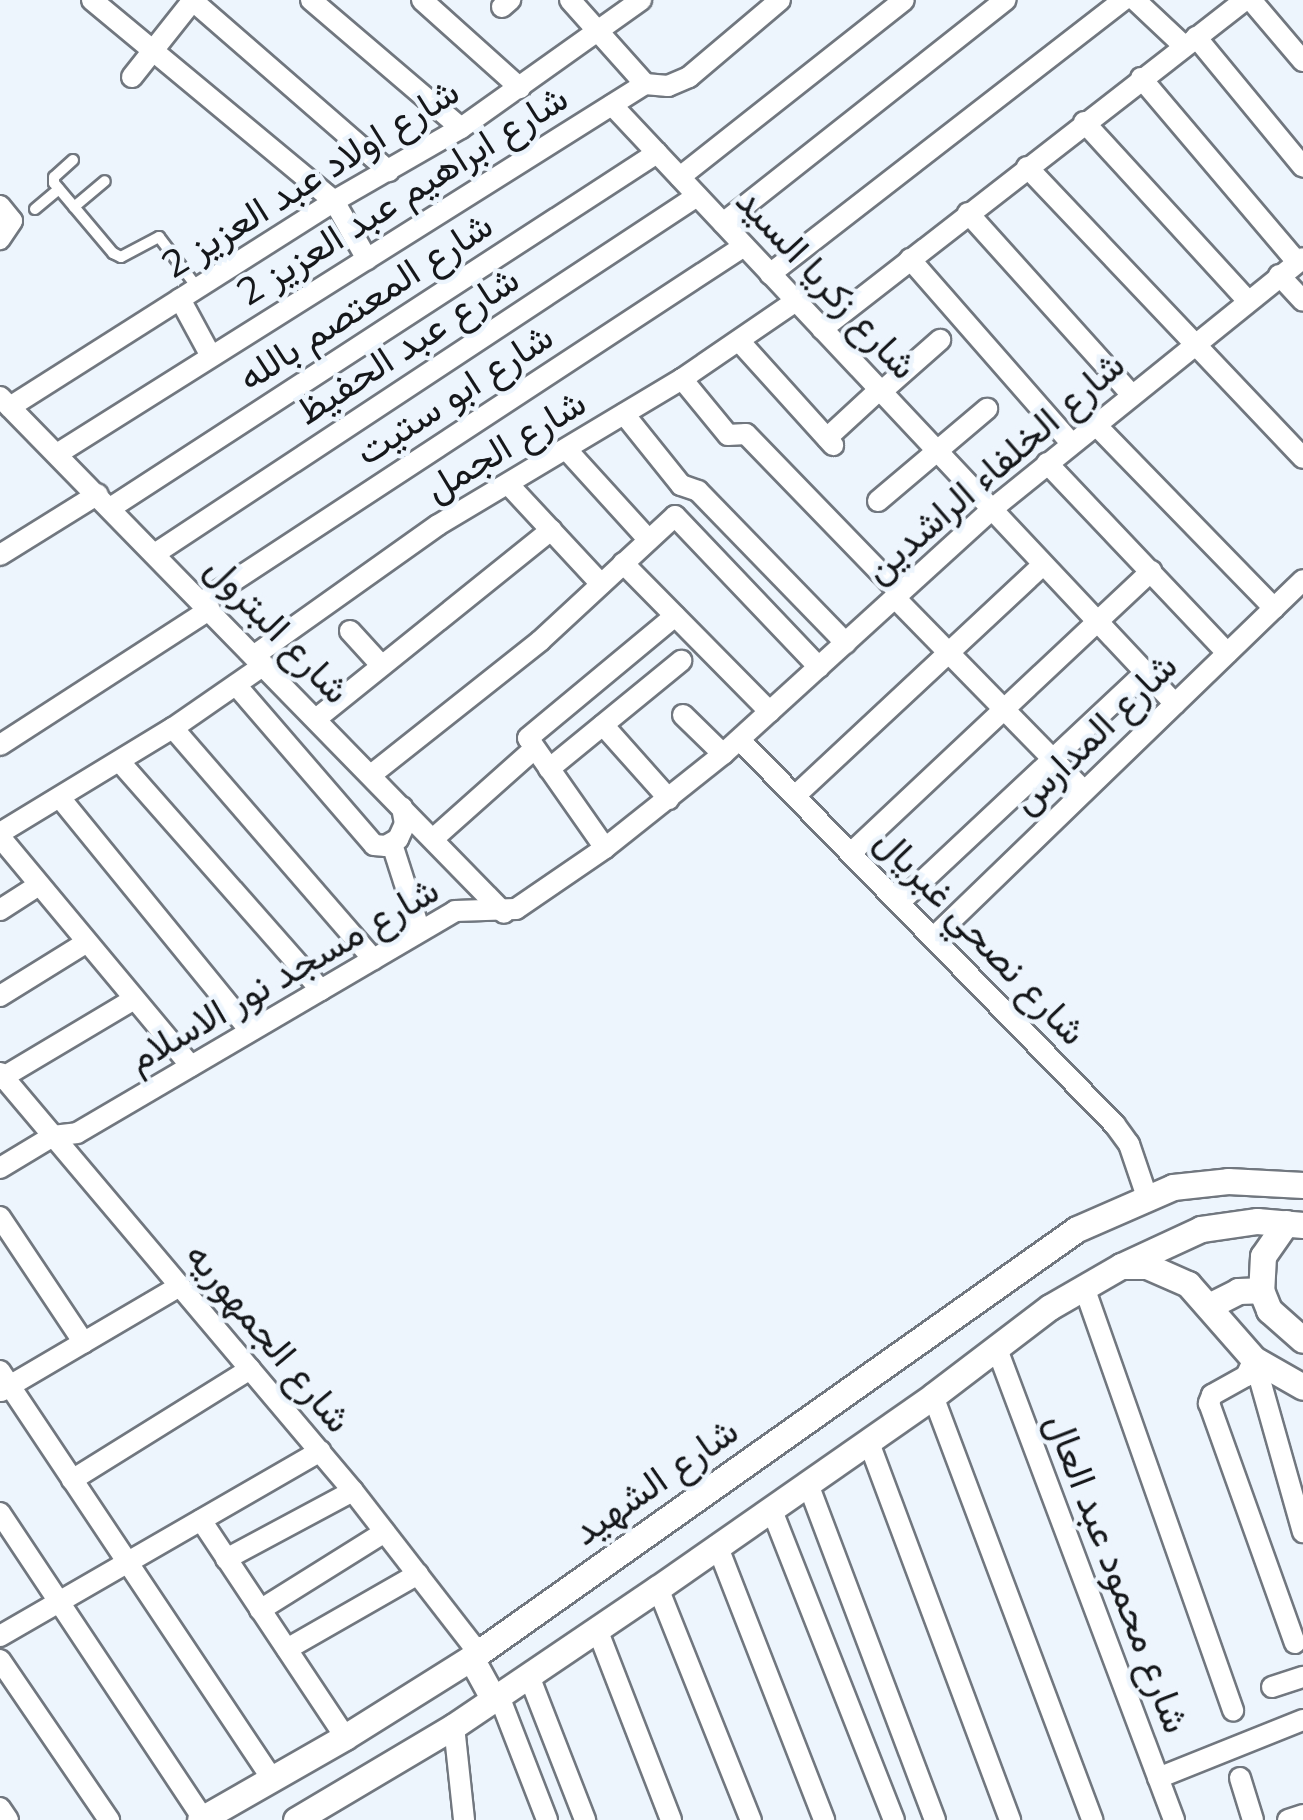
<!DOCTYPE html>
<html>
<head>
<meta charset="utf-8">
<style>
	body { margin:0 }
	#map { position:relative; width:1303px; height:1820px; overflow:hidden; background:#edf5fd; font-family:Mulish,Vazirmatn,sans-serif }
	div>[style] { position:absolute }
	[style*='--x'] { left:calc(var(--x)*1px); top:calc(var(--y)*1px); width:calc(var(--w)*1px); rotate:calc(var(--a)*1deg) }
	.roads { filter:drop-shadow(2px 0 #71777f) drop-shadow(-2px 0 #71777f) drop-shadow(0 2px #71777f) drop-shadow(0 -2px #71777f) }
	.service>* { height:10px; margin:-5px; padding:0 5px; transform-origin:5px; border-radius:5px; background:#fff }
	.minor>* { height:20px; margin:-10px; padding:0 10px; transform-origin:10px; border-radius:10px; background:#fff }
	.tertiary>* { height:25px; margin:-12.5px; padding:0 12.5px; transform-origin:12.5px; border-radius:12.5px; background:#fff }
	span { translate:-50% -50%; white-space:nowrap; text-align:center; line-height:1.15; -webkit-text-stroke:9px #edf5fd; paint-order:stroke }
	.street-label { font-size:38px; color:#15171a }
</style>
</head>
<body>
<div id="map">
	<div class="roads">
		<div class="service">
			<div style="--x:73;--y:160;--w:25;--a:138"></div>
			<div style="--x:54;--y:177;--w:6;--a:90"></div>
			<div style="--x:54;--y:183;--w:92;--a:49.9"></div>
			<div style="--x:113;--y:253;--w:9;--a:27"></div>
			<div style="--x:121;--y:257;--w:43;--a:-27.8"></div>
			<div style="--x:159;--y:237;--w:63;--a:52.8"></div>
			<div style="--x:74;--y:207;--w:40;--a:-40"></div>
			<div style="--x:35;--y:209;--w:31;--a:-40"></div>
		</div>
		<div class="minor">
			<div style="--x:92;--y:0;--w:315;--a:39.7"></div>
			<div style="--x:334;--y:201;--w:67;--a:60.4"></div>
			<div style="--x:192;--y:0;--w:261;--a:41"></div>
			<div style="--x:311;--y:0;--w:197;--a:40.5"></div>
			<div style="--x:422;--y:0;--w:132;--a:41.9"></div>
			<div style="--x:570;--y:0;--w:113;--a:48.2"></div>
			<div style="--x:1135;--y:0;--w:67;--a:43.2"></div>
			<div style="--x:1251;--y:0;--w:80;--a:49.6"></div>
			<div style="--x:502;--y:7;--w:11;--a:-41"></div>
			<div style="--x:1196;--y:37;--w:168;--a:50.5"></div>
			<div style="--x:132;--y:77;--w:98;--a:-51.6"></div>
			<div style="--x:1141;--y:78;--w:241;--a:49.7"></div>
			<div style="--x:612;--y:105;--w:822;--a:46.77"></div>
			<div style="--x:1084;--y:122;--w:241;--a:47.5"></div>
			<div style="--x:1027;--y:167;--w:401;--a:46.5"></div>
			<div style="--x:680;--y:177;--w:285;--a:-38.3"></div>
			<div style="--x:0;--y:206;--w:19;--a:51"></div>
			<div style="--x:12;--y:221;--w:22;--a:124"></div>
			<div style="--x:968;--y:213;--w:244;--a:48"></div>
			<div style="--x:723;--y:223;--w:360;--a:-38.3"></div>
			<div style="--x:910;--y:259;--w:244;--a:48.8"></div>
			<div style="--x:770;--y:274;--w:447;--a:-37.8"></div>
			<div style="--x:1279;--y:275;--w:35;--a:47"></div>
			<div style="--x:180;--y:299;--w:65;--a:61.5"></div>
			<div style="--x:822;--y:329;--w:536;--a:-37.87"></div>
			<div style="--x:740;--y:342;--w:139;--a:47.9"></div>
			<div style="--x:682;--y:379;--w:72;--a:50.6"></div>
			<div style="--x:728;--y:435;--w:18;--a:-3"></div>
			<div style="--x:746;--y:434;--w:221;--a:45.9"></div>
			<div style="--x:881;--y:392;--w:79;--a:-41.4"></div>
			<div style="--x:0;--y:397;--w:721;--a:45.67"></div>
			<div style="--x:10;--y:407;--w:384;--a:-32.4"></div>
			<div style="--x:334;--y:201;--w:146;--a:-29.9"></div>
			<div style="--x:461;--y:128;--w:221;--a:-35.4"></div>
			<div style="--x:624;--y:414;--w:91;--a:51.2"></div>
			<div style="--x:681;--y:485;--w:18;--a:19"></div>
			<div style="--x:698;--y:491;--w:212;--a:45.8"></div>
			<div style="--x:1095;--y:424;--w:257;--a:45.8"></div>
			<div style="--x:827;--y:438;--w:71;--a:-42.7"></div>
			<div style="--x:566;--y:449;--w:122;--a:47.7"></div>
			<div style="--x:57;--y:454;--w:695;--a:-32.18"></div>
			<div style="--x:645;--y:84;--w:23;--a:5"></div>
			<div style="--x:668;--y:86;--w:23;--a:-23"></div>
			<div style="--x:689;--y:77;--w:119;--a:-40.2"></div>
			<div style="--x:1047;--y:463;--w:262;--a:46.5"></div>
			<div style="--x:509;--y:485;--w:135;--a:47.1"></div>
			<div style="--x:878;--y:501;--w:143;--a:-40.2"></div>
			<div style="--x:112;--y:507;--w:650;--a:-33.01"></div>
			<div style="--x:156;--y:553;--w:648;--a:-33.42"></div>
			<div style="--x:0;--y:555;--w:115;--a:-31.9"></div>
			<div style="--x:623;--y:563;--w:209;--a:45.4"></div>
			<div style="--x:895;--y:598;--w:270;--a:45.6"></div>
			<div style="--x:203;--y:601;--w:647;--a:-33.27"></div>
			<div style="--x:350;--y:631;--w:47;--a:47.6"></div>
			<div style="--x:255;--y:655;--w:224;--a:-35.4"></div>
			<div style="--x:438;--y:525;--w:284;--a:-30.9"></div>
			<div style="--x:682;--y:379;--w:138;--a:-34.4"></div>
			<div style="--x:236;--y:685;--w:211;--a:49.2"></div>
			<div style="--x:374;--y:845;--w:12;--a:5"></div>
			<div style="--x:386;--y:846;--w:14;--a:-30"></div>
			<div style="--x:398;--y:839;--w:17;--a:-65"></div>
			<div style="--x:405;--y:824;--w:17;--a:-100"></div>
			<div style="--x:683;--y:715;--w:56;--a:44.3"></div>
			<div style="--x:316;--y:719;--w:302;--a:-38.8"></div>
			<div style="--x:603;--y:725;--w:99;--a:48.3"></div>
			<div style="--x:173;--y:728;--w:306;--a:49.1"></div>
			<div style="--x:740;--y:740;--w:537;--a:45.75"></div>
			<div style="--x:1115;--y:1125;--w:24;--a:54"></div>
			<div style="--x:1129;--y:1144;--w:56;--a:71.2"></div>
			<div style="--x:0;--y:745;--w:250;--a:-32.9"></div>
			<div style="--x:120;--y:762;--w:304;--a:48.6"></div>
			<div style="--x:549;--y:769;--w:171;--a:-39.3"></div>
			<div style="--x:371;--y:775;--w:216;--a:-38.4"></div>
			<div style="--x:540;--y:641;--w:184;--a:-42.8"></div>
			<div style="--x:675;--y:516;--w:209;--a:46.4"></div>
			<div style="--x:795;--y:796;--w:339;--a:-43"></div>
			<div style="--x:61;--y:799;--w:299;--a:50.8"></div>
			<div style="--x:0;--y:833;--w:202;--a:-31.3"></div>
			<div style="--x:173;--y:728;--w:111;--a:-34.7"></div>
			<div style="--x:0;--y:837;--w:298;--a:50.2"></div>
			<div style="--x:433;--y:839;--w:135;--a:-41.7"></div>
			<div style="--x:392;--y:844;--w:91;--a:72.2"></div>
			<div style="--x:605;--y:848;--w:134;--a:-125"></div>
			<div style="--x:528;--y:738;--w:191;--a:-39.7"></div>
			<div style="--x:851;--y:853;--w:412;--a:-43.2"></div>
			<div style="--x:900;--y:902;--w:335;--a:-43.1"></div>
			<div style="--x:0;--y:910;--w:46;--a:-32.7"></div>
			<div style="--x:934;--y:937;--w:513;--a:-44.05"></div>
			<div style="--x:0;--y:996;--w:102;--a:-31.8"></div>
			<div style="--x:0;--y:1073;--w:547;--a:49.82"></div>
			<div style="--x:353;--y:1491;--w:204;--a:52.2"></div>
			<div style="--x:0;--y:1079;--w:156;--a:-30.8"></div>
			<div style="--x:0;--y:1168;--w:62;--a:-31.1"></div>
			<div style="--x:53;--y:1136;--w:24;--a:-7"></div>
			<div style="--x:77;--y:1133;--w:438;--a:-30.4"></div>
			<div style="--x:455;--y:911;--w:61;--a:-1.9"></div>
			<div style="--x:516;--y:909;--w:108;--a:-34.4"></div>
			<div style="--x:605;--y:848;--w:151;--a:-38.5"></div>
			<div style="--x:723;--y:754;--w:362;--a:-42.3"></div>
			<div style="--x:991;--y:510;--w:401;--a:-38.9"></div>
			<div style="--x:0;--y:1217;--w:151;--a:56.3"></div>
			<div style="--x:1084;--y:1287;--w:449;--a:70.6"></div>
			<div style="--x:997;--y:1349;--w:503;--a:69.4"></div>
			<div style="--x:1254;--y:1359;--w:19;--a:115"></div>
			<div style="--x:1246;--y:1376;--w:39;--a:151"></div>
			<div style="--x:1212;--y:1395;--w:9;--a:111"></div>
			<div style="--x:1209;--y:1403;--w:255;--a:70.3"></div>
			<div style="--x:1254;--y:1359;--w:180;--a:74.2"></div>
			<div style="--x:0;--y:1371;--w:490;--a:56.3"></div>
			<div style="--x:1;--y:1391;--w:208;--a:-30.4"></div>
			<div style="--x:933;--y:1396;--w:453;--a:69.4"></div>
			<div style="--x:868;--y:1440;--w:406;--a:69.5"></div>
			<div style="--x:72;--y:1480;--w:210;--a:-31.9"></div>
			<div style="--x:808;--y:1484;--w:359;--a:69.3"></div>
			<div style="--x:771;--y:1508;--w:335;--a:68.5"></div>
			<div style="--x:0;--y:1513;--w:366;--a:56.4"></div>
			<div style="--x:201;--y:1520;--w:260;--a:56.4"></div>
			<div style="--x:717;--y:1545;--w:295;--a:68.7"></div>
			<div style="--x:226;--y:1559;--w:144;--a:-28.2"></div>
			<div style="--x:658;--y:1588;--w:250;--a:68.2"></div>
			<div style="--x:260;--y:1610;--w:147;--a:-32"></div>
			<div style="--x:597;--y:1629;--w:205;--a:68.8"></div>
			<div style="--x:0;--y:1636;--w:370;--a:-30"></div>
			<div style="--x:287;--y:1649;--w:151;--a:-29.8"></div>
			<div style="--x:0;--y:1660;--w:194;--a:55.7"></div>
			<div style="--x:529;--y:1676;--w:155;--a:68.7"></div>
			<div style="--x:1272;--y:1687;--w:33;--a:-18"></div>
			<div style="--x:499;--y:1696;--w:133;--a:68.8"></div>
			<div style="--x:454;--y:1726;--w:95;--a:83.9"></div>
			<div style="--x:1158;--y:1778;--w:156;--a:-21.8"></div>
			<div style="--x:1240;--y:1778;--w:44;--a:72.8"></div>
			<div style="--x:0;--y:1808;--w:14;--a:56"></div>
			<div style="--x:1288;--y:1820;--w:16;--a:-18"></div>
		</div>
		<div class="tertiary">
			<div style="--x:1286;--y:1223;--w:40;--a:124.9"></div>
			<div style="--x:1263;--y:1256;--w:34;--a:93"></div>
			<div style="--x:1261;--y:1290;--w:22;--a:68"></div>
			<div style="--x:1269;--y:1310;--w:45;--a:41.4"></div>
			<div style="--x:1121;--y:1266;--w:26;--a:0"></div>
			<div style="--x:1147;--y:1266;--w:45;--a:23.7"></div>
			<div style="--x:1188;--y:1284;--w:100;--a:48.7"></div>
			<div style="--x:1254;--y:1359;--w:56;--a:29.7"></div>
			<div style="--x:1209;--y:1306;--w:33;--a:-27"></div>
			<div style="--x:1238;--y:1291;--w:23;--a:-2"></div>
			<div style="--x:471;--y:1658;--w:48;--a:61.3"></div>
			<div style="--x:200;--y:1820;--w:167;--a:-29.8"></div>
			<div style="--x:345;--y:1737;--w:149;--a:-32.1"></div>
			<div style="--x:471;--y:1658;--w:742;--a:-35.3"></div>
			<div style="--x:1077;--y:1229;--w:105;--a:-23.6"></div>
			<div style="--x:1173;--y:1187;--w:55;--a:-6.2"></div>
			<div style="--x:1228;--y:1181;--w:75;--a:3.1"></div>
			<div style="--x:296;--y:1820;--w:184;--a:-30.7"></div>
			<div style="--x:454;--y:1726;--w:246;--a:-34.1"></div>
			<div style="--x:658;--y:1588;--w:335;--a:-34.9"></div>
			<div style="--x:933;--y:1396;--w:147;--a:-37.3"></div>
			<div style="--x:1050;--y:1307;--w:82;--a:-30"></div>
			<div style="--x:1121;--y:1266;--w:88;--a:-24.8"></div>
			<div style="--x:1201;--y:1229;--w:57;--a:-8.1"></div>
			<div style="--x:1257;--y:1221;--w:46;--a:5"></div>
		</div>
	</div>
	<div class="street-label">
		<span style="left:310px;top:178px;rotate:-32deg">شارع اولاد عبد العزيز 2</span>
		<span style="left:402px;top:195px;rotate:-32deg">شارع ابراهيم عبد العزيز 2</span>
		<span style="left:827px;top:283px;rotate:47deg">شارع زكريا السيد</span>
		<span style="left:365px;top:301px;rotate:-33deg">شارع المعتصم بالله</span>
		<span style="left:407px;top:345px;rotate:-33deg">شارع عبد الحفيظ</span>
		<span style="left:454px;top:394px;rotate:-33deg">شارع ابو ستيت</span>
		<span style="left:505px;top:445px;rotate:-31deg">شارع الجمل</span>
		<span style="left:994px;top:467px;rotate:-41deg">شارع الخلفاء الراشدين</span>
		<span style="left:278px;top:629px;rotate:46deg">شارع البترول</span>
		<span style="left:1094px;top:733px;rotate:-44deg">شارع المدارس</span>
		<span style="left:981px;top:936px;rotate:46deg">شارع نصحي غبريال</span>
		<span style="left:283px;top:974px;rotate:-30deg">شارع مسجد نور الاسلام</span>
		<span style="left:269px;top:1337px;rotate:50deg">شارع الجمهوريه</span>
		<span style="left:655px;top:1481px;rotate:-35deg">شارع الشهيد</span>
		<span style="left:1118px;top:1573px;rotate:69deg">شارع محمود عبد العال</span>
	</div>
</div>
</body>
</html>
